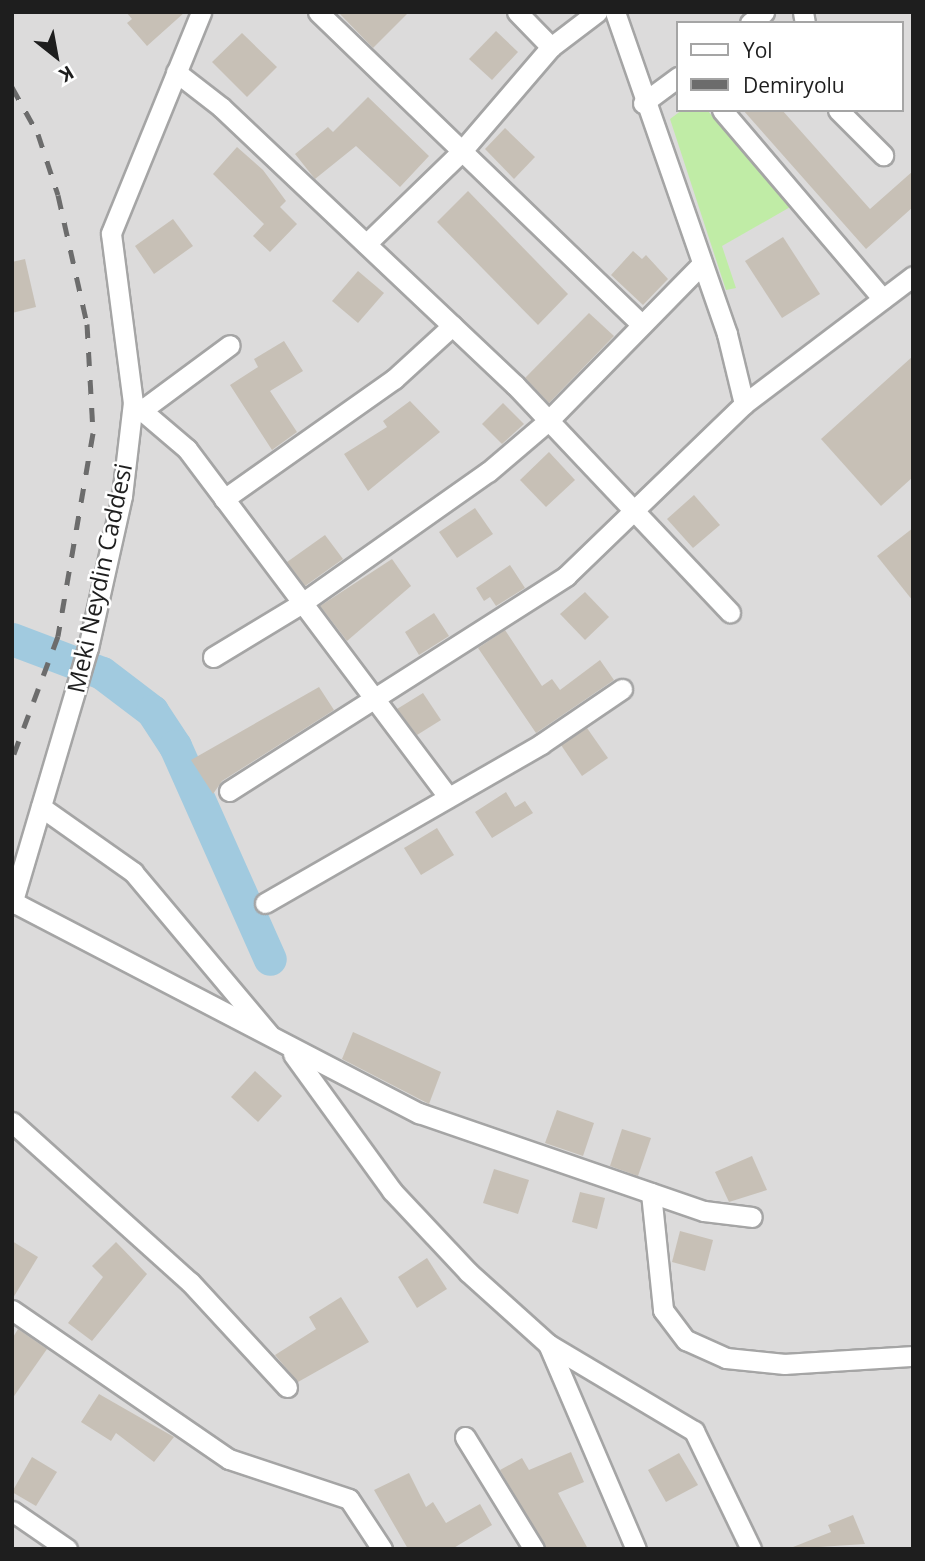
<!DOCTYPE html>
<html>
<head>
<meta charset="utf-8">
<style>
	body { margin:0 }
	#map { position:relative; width:925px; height:1561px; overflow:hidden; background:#efede3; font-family:"Open Sans",sans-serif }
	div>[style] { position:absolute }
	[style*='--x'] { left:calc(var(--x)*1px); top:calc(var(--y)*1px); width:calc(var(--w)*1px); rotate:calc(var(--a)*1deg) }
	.residential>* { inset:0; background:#dcdbdb }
	.grass>* { inset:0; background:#c0eca6 }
	.river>* { height:33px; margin:-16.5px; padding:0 16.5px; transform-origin:16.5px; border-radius:16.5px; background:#a1cadf }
	.building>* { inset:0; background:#c7c0b6 }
	.roads { filter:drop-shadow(2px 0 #a5a5a5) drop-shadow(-2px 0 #a5a5a5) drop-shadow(0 2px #a5a5a5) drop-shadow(0 -2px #a5a5a5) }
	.minor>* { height:19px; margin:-9.5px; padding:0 9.5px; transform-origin:9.5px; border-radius:9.5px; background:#fff }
	.rail>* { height:5px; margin-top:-2.5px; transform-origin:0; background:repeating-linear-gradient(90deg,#6c6c6c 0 14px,transparent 0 28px) }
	span { translate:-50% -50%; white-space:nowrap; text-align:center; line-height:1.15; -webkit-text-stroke:5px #fff; paint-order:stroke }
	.street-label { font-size:24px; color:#1e1e1e }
	.frame { position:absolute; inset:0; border:14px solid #1e1e1e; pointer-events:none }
	.legend { position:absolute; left:676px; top:21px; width:228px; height:91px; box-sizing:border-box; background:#fff; border:2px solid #a5a5a5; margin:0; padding:9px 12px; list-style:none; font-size:21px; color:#1e1e1e }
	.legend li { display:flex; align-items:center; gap:14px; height:35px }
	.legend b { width:35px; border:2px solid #a5a5a5 }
	.north { position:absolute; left:21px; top:21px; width:70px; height:70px; -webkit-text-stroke:5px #fff; paint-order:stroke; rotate:149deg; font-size:19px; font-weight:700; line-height:28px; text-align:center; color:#1e1e1e }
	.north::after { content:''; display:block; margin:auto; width:24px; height:32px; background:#1e1e1e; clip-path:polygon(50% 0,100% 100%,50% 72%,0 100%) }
</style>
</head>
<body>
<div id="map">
	<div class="residential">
		<div style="clip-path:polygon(evenodd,12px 12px,913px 12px,913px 1549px,12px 1549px,12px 12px,678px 23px,902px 23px,902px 110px,678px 110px,678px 23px)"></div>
	</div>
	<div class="grass">
		<div style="clip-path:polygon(682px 110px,707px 110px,792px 206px,722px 246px,736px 288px,726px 290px,670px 119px)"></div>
	</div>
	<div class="river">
		<div style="--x:12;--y:639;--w:96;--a:20.7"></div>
		<div style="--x:102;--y:673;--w:63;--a:37.2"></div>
		<div style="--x:152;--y:711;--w:42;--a:56.7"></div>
		<div style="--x:175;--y:746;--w:233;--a:66"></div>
	</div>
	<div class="building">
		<div style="clip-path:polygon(126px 12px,185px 12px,147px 46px,127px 23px,132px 19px)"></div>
		<div style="clip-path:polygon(338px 12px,409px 12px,373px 48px)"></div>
		<div style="clip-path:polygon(496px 31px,518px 52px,492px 80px,469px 59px)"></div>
		<div style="clip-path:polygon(242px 33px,277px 67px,247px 97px,212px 62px)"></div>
		<div style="clip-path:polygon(368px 97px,429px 156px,400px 187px,356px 146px,315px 179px,295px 154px,328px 127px,333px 132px)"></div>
		<div style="clip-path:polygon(743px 110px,782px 110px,870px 209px,913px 171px,913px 207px,866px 249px)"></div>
		<div style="clip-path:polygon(505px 128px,535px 157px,514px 179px,485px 149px)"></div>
		<div style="clip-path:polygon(237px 147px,263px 170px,286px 201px,280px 207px,297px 224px,270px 252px,253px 236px,264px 224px,213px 174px)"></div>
		<div style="clip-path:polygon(468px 191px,568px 294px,538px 325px,437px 222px)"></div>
		<div style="clip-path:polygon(173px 219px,193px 246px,154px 274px,135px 246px)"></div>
		<div style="clip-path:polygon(783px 237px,820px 294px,782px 318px,745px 261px)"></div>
		<div style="clip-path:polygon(633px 251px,642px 259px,646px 255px,668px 279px,643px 305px,611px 275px)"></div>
		<div style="clip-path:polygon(25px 259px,36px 307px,12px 313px,12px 262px)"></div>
		<div style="clip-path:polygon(358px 271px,384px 293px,358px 323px,332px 301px)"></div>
		<div style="clip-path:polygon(589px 313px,614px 336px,549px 403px,525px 378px)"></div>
		<div style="clip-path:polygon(284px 341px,303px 371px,270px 391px,297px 432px,272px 450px,230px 385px,258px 367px,254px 359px)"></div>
		<div style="clip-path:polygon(913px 356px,913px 477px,881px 506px,821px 439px)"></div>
		<div style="clip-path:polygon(410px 401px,440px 432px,368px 491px,344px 454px,387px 427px,383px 421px)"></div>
		<div style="clip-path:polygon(503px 403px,524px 424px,502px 444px,482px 424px)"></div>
		<div style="clip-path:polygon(549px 452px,575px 480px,546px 507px,520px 480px)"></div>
		<div style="clip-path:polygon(694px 495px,720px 525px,693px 548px,667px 519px)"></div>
		<div style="clip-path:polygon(475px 508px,493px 534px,457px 558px,439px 532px)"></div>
		<div style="clip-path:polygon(913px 528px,913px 601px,877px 556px)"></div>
		<div style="clip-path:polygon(325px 535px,343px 559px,305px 586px,287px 562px)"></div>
		<div style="clip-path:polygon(392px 559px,411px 586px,347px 641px,320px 606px)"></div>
		<div style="clip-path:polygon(510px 565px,525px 588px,496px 606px,490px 597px,484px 601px,476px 588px)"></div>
		<div style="clip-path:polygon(585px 592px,609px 617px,585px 640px,560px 614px)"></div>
		<div style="clip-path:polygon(434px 613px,449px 636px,419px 655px,405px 632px)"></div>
		<div style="clip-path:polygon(505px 630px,542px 686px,552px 679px,560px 690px,600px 660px,614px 680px,536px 733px,478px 648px)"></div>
		<div style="clip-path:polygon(319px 687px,334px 710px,222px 781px,213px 794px,191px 760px)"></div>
		<div style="clip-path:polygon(423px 693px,441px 720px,417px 735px,397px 709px)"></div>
		<div style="clip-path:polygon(587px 728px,608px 758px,582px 776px,561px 745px)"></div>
		<div style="clip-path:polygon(506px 792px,515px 807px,525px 801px,533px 813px,492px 838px,475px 812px)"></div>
		<div style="clip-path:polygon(437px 828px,454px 855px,421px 875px,404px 848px)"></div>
		<div style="clip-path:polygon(353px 1032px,441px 1072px,429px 1104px,342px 1059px)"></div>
		<div style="clip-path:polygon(255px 1071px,282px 1096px,258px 1122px,231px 1097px)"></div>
		<div style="clip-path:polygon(557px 1110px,594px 1123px,583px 1156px,545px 1143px)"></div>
		<div style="clip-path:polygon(622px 1129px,651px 1138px,638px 1176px,610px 1166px)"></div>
		<div style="clip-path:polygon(752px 1156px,767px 1190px,729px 1202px,715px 1172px)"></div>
		<div style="clip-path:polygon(494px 1169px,529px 1180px,518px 1214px,483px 1203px)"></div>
		<div style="clip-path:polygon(580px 1192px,605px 1198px,597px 1229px,572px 1222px)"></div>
		<div style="clip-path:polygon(680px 1231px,713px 1240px,705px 1271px,672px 1262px)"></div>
		<div style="clip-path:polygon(12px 1241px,38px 1257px,13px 1298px,12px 1298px)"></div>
		<div style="clip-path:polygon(116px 1242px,147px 1274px,92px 1341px,68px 1323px,103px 1277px,92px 1266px)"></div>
		<div style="clip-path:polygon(427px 1258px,447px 1289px,417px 1308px,398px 1277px)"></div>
		<div style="clip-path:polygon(341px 1297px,369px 1342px,298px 1382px,275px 1355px,316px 1329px,309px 1317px)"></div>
		<div style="clip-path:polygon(18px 1329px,47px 1349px,12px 1399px,12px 1339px)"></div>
		<div style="clip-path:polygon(99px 1394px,174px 1437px,154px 1462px,116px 1433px,111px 1441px,81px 1422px)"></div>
		<div style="clip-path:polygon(571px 1452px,584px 1482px,558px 1493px,588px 1549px,546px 1549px,500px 1470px,522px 1458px,529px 1470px)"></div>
		<div style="clip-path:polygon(679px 1453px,698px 1485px,666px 1502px,648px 1470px)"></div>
		<div style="clip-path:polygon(32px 1457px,57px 1472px,36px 1506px,12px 1492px)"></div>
		<div style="clip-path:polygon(409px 1473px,426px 1507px,433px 1502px,446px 1523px,480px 1504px,492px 1525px,452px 1549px,408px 1549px,374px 1490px)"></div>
		<div style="clip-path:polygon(853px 1515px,865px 1544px,788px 1549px,831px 1532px,828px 1525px)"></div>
	</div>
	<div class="roads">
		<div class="minor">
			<div style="--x:318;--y:12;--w:450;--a:44"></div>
			<div style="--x:517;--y:12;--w:49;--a:45.8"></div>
			<div style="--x:615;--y:12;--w:341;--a:70.8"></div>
			<div style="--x:727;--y:334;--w:72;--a:76.3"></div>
			<div style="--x:803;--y:12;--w:11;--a:80"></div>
			<div style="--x:750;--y:23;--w:18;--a:-38"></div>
			<div style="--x:176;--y:72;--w:57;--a:37.9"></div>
			<div style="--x:221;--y:107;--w:405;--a:43.4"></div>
			<div style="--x:515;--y:385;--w:313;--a:46.6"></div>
			<div style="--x:643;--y:103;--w:44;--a:-36.6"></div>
			<div style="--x:722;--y:110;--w:248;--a:49.6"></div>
			<div style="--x:838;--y:110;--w:64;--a:45"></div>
			<div style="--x:366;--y:244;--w:131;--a:-44.1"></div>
			<div style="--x:460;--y:153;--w:140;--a:-49.4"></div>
			<div style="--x:551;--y:47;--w:58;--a:-37.3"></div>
			<div style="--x:133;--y:403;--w:71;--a:40.4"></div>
			<div style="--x:187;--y:449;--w:435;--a:53.1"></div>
			<div style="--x:142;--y:410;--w:109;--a:-36.5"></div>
			<div style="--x:224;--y:499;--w:208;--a:-35.2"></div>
			<div style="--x:394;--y:379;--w:79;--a:-42.4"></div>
			<div style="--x:213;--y:657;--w:104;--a:-31.2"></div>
			<div style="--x:302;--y:603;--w:228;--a:-35.2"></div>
			<div style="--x:488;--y:472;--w:80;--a:-40.4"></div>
			<div style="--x:549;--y:420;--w:219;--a:-45.6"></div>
			<div style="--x:229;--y:791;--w:400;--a:-32.5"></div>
			<div style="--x:566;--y:576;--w:248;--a:-44"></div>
			<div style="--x:744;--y:404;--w:212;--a:-37.1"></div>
			<div style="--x:41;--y:807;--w:113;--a:35.2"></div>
			<div style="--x:133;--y:872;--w:212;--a:50"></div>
			<div style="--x:13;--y:902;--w:458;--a:27.5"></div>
			<div style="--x:419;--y:1113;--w:301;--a:19"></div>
			<div style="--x:704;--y:1211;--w:48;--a:7.1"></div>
			<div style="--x:265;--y:903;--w:319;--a:-29.9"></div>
			<div style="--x:541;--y:744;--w:98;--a:-34.2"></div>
			<div style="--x:12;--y:904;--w:267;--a:-73.5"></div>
			<div style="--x:88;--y:648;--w:156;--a:-77.4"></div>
			<div style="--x:122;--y:496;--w:94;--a:-83.3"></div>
			<div style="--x:133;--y:403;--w:171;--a:-97.4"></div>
			<div style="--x:111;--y:233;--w:239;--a:-67.8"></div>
			<div style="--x:293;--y:1054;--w:169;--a:54.1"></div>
			<div style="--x:392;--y:1191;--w:111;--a:46.8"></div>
			<div style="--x:468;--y:1272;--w:108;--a:42"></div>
			<div style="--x:548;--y:1344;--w:170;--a:30.8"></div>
			<div style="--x:694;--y:1431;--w:131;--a:64.2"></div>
			<div style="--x:12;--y:1122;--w:239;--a:42"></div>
			<div style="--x:190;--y:1282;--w:143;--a:47.3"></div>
			<div style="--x:651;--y:1193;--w:118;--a:84.1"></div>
			<div style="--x:663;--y:1310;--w:38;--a:53"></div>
			<div style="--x:686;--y:1340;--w:44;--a:24.2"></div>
			<div style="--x:726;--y:1358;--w:59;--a:5.8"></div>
			<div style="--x:785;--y:1364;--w:128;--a:-3.6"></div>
			<div style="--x:12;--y:1310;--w:263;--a:34.5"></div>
			<div style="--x:229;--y:1459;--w:126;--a:18.4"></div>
			<div style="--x:349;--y:1499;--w:60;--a:56.6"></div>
			<div style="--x:548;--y:1344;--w:223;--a:66.8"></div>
			<div style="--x:465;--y:1437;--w:132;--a:58.4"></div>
			<div style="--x:12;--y:1511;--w:67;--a:34.6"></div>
		</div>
	</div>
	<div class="rail">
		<div style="--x:12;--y:87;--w:54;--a:61"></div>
		<div style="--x:38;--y:134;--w:64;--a:71.8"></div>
		<div style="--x:58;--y:195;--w:132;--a:77.3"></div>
		<div style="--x:87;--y:324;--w:109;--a:86.8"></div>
		<div style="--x:93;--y:433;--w:206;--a:99.8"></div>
		<div style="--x:58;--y:636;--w:131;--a:110.5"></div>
	</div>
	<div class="street-label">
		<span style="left:99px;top:578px;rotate:-78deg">Meki Neydin Caddesi</span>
	</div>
	<div class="frame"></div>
	<ul class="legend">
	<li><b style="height:9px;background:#fff"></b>Yol</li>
	<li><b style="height:9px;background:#6c6c6c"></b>Demiryolu</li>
	</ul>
	<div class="north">K</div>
</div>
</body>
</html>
